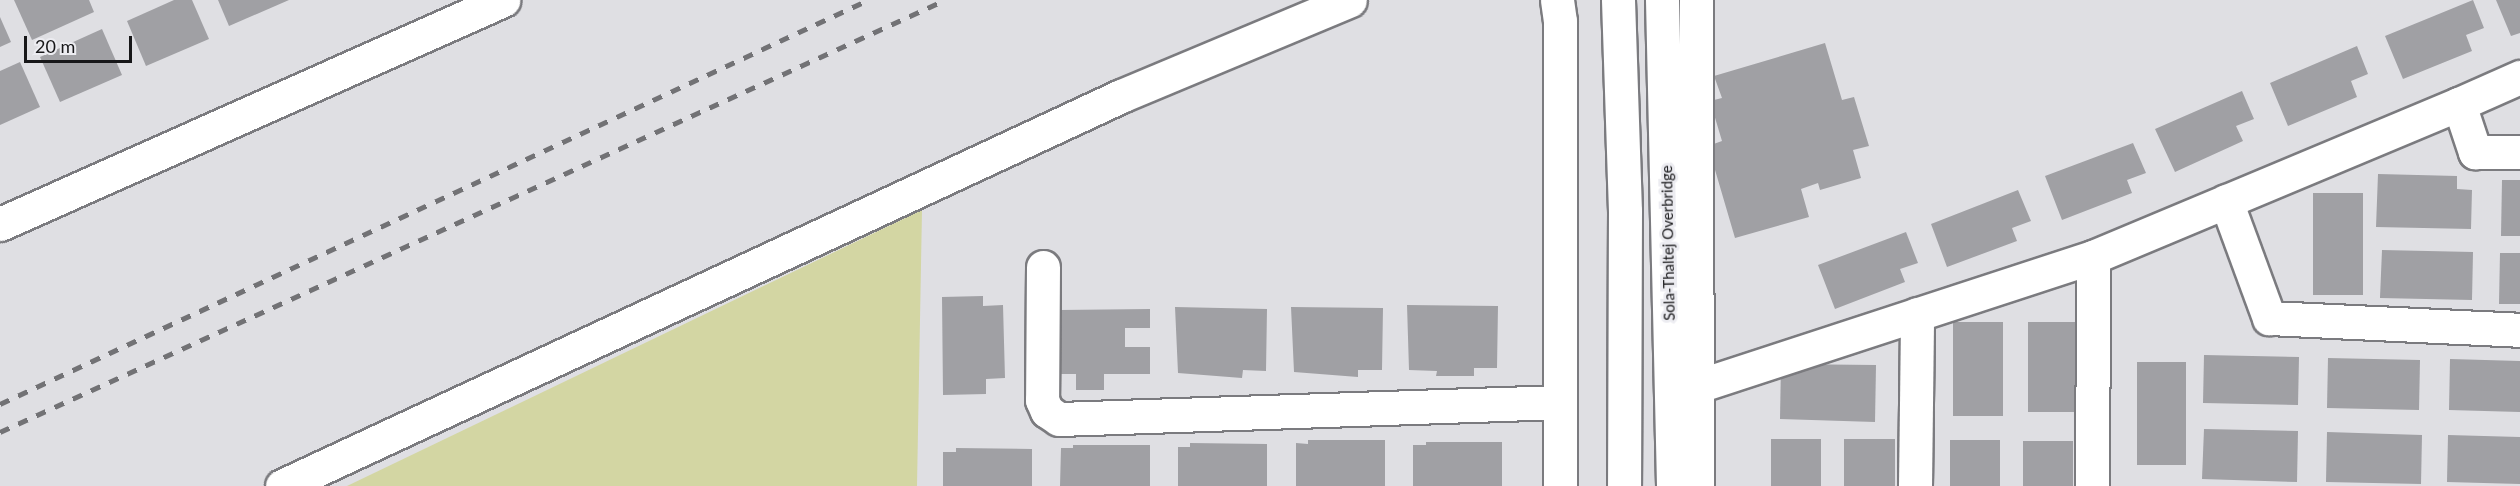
<!DOCTYPE html>
<html>
<head>
<meta charset="utf-8">
<style>
	body { margin:0 }
	#map { position:relative; width:2520px; height:486px; overflow:hidden; background:#dfdfe3; font-family:Lato,sans-serif }
	div>[style] { position:absolute }
	[style*='--x'] { left:calc(var(--x)*1px); top:calc(var(--y)*1px); width:calc(var(--w)*1px); rotate:calc(var(--a)*1deg) }
	.green>* { inset:0; background:#d3d6a3 }
	.building>* { inset:0; background:#a0a0a4 }
	.roads { filter:drop-shadow(2px 0 #7b7b7f) drop-shadow(-2px 0 #7b7b7f) drop-shadow(0 2px #7b7b7f) drop-shadow(0 -2px #7b7b7f) }
	.street>* { height:33px; margin:-16.5px; padding:0 16.5px; transform-origin:16.5px; border-radius:16.5px; background:#fff }
	.secondary>* { height:33px; margin:-16.5px; padding:0 16.5px; transform-origin:16.5px; border-radius:16.5px; background:#fff }
	.rail>* { height:4.5px; margin-top:-2.25px; transform-origin:0; background:repeating-linear-gradient(90deg,#727275 0 10px,transparent 0 20px) }
	span { translate:-50% -50%; white-space:nowrap; text-align:center; line-height:1.15; -webkit-text-stroke:6px #ececf1; paint-order:stroke }
	.street-label { font-size:15px; color:#171719 }
	.scale { position:absolute; left:24px; top:36px; width:108px; height:27px; box-sizing:border-box; border:3px solid #171719; border-top:0; padding-left:8px; font-size:18px; line-height:21px; white-space:nowrap; color:#171719; -webkit-text-stroke:4px #ececf1; paint-order:stroke }
</style>
</head>
<body>
<div id="map">
	<div class="green">
		<div style="clip-path:polygon(922px 210px,917px 486px,347px 486px)"></div>
	</div>
	<div class="building">
		<div style="clip-path:polygon(14px 0,89px 0,94px 12px,32px 40px)"></div>
		<div style="clip-path:polygon(174px 0,192px 0,209px 39px,146px 66px,127px 21px)"></div>
		<div style="clip-path:polygon(218px 0,289px 0,229px 26px)"></div>
		<div style="clip-path:polygon(2473px 0,2484px 28px,2466px 35px,2472px 51px,2403px 79px,2385px 36px)"></div>
		<div style="clip-path:polygon(2496px 0,2520px 0,2520px 33px,2511px 36px)"></div>
		<div style="clip-path:polygon(0 17px,11px 42px,0 47px)"></div>
		<div style="clip-path:polygon(102px 29px,122px 75px,60px 102px,40px 57px)"></div>
		<div style="clip-path:polygon(1825px 43px,1842px 100px,1854px 97px,1869px 146px,1853px 150px,1861px 178px,1820px 190px,1818px 183px,1801px 189px,1809px 217px,1735px 238px,1708px 146px,1722px 141px,1710px 101px,1722px 98px,1714px 76px)"></div>
		<div style="clip-path:polygon(2357px 46px,2368px 74px,2351px 81px,2357px 97px,2288px 126px,2270px 83px)"></div>
		<div style="clip-path:polygon(20px 62px,40px 107px,0 125px,0 71px)"></div>
		<div style="clip-path:polygon(2242px 91px,2254px 119px,2236px 126px,2243px 141px,2175px 172px,2155px 129px)"></div>
		<div style="clip-path:polygon(2133px 143px,2146px 173px,2127px 180px,2132px 193px,2062px 220px,2045px 176px)"></div>
		<div style="clip-path:polygon(2378px 174px,2457px 176px,2457px 189px,2472px 190px,2471px 229px,2376px 227px)"></div>
		<div style="clip-path:polygon(2502px 180px,2520px 180px,2520px 236px,2501px 236px)"></div>
		<div style="clip-path:polygon(2018px 190px,2031px 221px,2012px 228px,2017px 241px,1947px 267px,1931px 224px)"></div>
		<div style="clip-path:polygon(2313px 193px,2363px 193px,2363px 295px,2313px 295px)"></div>
		<div style="clip-path:polygon(1906px 232px,1918px 263px,1900px 269px,1905px 282px,1835px 309px,1818px 265px)"></div>
		<div style="clip-path:polygon(2382px 250px,2473px 252px,2472px 300px,2380px 298px)"></div>
		<div style="clip-path:polygon(2500px 253px,2520px 253px,2520px 304px,2499px 304px)"></div>
		<div style="clip-path:polygon(983px 296px,983px 306px,1003px 305px,1005px 378px,986px 379px,986px 394px,943px 395px,942px 297px)"></div>
		<div style="clip-path:polygon(1407px 305px,1498px 306px,1497px 368px,1474px 368px,1474px 376px,1436px 376px,1437px 371px,1409px 370px)"></div>
		<div style="clip-path:polygon(1175px 307px,1267px 309px,1266px 371px,1243px 370px,1242px 378px,1178px 373px)"></div>
		<div style="clip-path:polygon(1291px 307px,1383px 308px,1382px 370px,1358px 370px,1358px 377px,1294px 372px)"></div>
		<div style="clip-path:polygon(1150px 309px,1150px 328px,1125px 328px,1125px 347px,1150px 347px,1150px 374px,1104px 374px,1104px 390px,1076px 390px,1076px 374px,1060px 374px,1060px 310px)"></div>
		<div style="clip-path:polygon(1953px 322px,2003px 322px,2003px 416px,1953px 416px)"></div>
		<div style="clip-path:polygon(2028px 322px,2078px 322px,2078px 412px,2028px 412px)"></div>
		<div style="clip-path:polygon(2204px 355px,2299px 357px,2298px 405px,2203px 403px)"></div>
		<div style="clip-path:polygon(2328px 358px,2420px 360px,2419px 410px,2327px 408px)"></div>
		<div style="clip-path:polygon(2450px 359px,2520px 361px,2520px 412px,2449px 410px)"></div>
		<div style="clip-path:polygon(2137px 362px,2186px 362px,2186px 465px,2137px 465px)"></div>
		<div style="clip-path:polygon(1781px 364px,1876px 365px,1875px 422px,1780px 419px)"></div>
		<div style="clip-path:polygon(2204px 429px,2298px 431px,2297px 482px,2202px 479px)"></div>
		<div style="clip-path:polygon(2327px 432px,2422px 435px,2421px 484px,2326px 482px)"></div>
		<div style="clip-path:polygon(2448px 435px,2520px 437px,2520px 484px,2447px 482px)"></div>
		<div style="clip-path:polygon(1771px 439px,1821px 439px,1821px 486px,1771px 486px)"></div>
		<div style="clip-path:polygon(1844px 439px,1895px 439px,1895px 486px,1844px 486px)"></div>
		<div style="clip-path:polygon(1308px 440px,1385px 440px,1385px 486px,1296px 486px,1296px 443px,1308px 444px)"></div>
		<div style="clip-path:polygon(1950px 440px,2000px 440px,2000px 486px,1950px 486px)"></div>
		<div style="clip-path:polygon(2023px 441px,2073px 441px,2073px 486px,2023px 486px)"></div>
		<div style="clip-path:polygon(1426px 442px,1502px 442px,1502px 486px,1413px 486px,1413px 445px,1426px 445px)"></div>
		<div style="clip-path:polygon(1190px 443px,1267px 444px,1267px 486px,1178px 486px,1178px 447px,1190px 447px)"></div>
		<div style="clip-path:polygon(1073px 445px,1150px 445px,1150px 486px,1060px 486px,1061px 448px,1073px 448px)"></div>
		<div style="clip-path:polygon(956px 448px,1032px 449px,1032px 486px,943px 486px,943px 452px,956px 452px)"></div>
	</div>
	<div class="roads">
		<div class="street">
			<div style="--x:1557;--y:0;--w:21;--a:82"></div>
			<div style="--x:1560;--y:21;--w:465;--a:90"></div>
			<div style="--x:1696;--y:0;--w:486;--a:89.9"></div>
			<div style="--x:2459;--y:104;--w:67;--a:-23.9"></div>
			<div style="--x:2226;--y:201;--w:125;--a:69.8"></div>
			<div style="--x:2269;--y:318;--w:251;--a:2.7"></div>
			<div style="--x:0;--y:224;--w:551;--a:-24"></div>
			<div style="--x:1043;--y:267;--w:133;--a:90.4"></div>
			<div style="--x:1042;--y:400;--w:12;--a:66"></div>
			<div style="--x:1047;--y:411;--w:14;--a:34"></div>
			<div style="--x:1059;--y:419;--w:501;--a:-1.94"></div>
			<div style="--x:1698;--y:386;--w:416;--a:-18.1"></div>
			<div style="--x:2093;--y:257;--w:397;--a:-22.7"></div>
			<div style="--x:2459;--y:104;--w:51;--a:71.6"></div>
			<div style="--x:2475;--y:152;--w:45;--a:0"></div>
			<div style="--x:282;--y:486;--w:925;--a:-24.93"></div>
			<div style="--x:1121;--y:96;--w:248;--a:-22.7"></div>
			<div style="--x:1915;--y:486;--w:172;--a:-89.3"></div>
			<div style="--x:2092;--y:486;--w:229;--a:-89.7"></div>
		</div>
		<div class="secondary">
			<div style="--x:1618;--y:0;--w:211;--a:88.1"></div>
			<div style="--x:1625;--y:211;--w:275;--a:90.2"></div>
			<div style="--x:1662;--y:0;--w:486;--a:88.7"></div>
		</div>
	</div>
	<div class="rail">
		<div style="--x:0;--y:404;--w:957;--a:-24.96"></div>
		<div style="--x:0;--y:432;--w:1039;--a:-24.57"></div>
	</div>
	<div class="street-label">
		<span style="left:1668px;top:243px;rotate:-91deg">Sola-Thaltej Overbridge</span>
	</div>
	<div class="scale">20 m</div>
</div>
</body>
</html>
